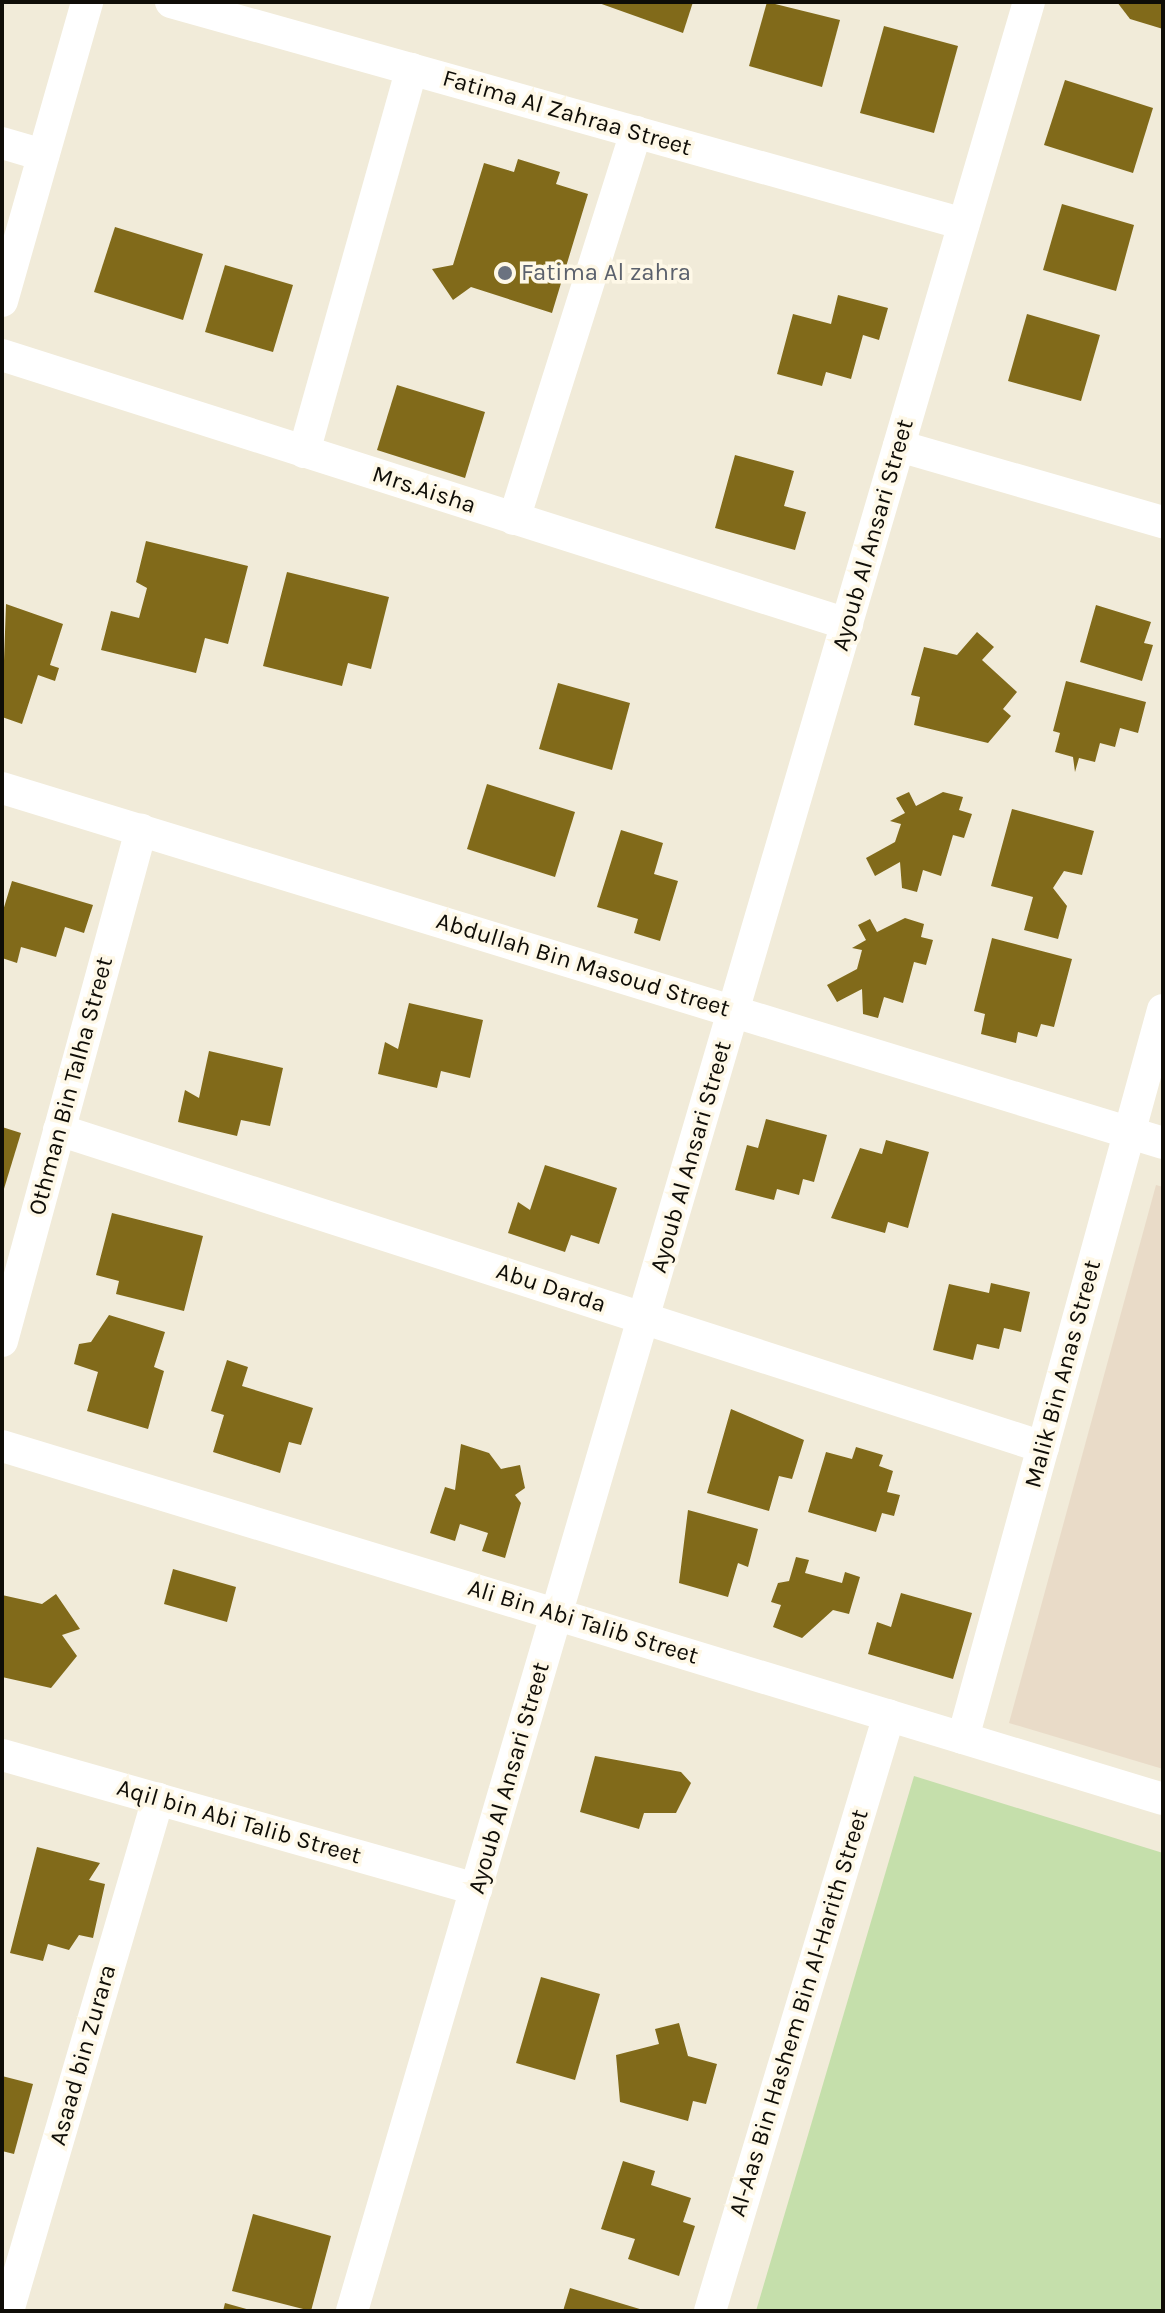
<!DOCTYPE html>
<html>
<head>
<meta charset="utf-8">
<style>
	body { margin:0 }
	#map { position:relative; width:1165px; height:2313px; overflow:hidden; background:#f1ebd9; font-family:Karla,sans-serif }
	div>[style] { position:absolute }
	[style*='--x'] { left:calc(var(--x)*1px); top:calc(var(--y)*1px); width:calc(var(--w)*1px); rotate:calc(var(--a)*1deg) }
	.education>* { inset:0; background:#e9dbc8 }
	.green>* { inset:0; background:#c5dfab }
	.building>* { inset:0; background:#816a1a }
	.minor>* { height:32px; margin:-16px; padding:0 16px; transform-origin:16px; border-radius:16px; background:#fff }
	.dots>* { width:22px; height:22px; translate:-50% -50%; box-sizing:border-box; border:4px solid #fef8e7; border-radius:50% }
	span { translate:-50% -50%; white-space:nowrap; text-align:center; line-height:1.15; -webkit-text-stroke:7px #fef8e7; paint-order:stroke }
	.street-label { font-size:24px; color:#0f0d07 }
	.worship-label { font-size:24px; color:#5b616d }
	.left { translate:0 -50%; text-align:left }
	.frame { position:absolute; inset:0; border:4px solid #0f0d07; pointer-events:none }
</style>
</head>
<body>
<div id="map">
	<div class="education">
		<div style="clip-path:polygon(1156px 1185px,1163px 1187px,1163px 1769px,1009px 1723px)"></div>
	</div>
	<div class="green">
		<div style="clip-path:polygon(914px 1776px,1163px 1853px,1163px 2311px,756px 2311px)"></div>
	</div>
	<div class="building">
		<div style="clip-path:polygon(596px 2px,693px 2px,683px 33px)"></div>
		<div style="clip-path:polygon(767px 2px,840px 20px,822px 87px,749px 66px)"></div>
		<div style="clip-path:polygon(1117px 2px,1163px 2px,1163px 29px,1130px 19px)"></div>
		<div style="clip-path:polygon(884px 26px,958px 46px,934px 133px,860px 113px)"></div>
		<div style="clip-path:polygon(1065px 80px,1153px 108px,1133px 173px,1044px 145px)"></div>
		<div style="clip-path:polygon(518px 159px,560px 172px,556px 184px,588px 194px,552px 313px,471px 287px,453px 300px,432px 269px,453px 265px,484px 163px,514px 172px)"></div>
		<div style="clip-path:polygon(1062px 204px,1134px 225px,1116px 291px,1043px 270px)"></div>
		<div style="clip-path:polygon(115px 227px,203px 254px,183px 320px,94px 292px)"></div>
		<div style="clip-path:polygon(225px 265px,293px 285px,273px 352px,205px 332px)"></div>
		<div style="clip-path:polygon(838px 295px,888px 308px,879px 340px,863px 335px,851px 379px,826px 372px,822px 386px,777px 374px,793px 314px,831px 324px)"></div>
		<div style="clip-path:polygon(1027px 314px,1100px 335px,1081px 401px,1008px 381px)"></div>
		<div style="clip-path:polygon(397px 385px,485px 412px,465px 478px,377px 450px)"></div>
		<div style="clip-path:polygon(735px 455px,794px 471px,784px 506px,806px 512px,795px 550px,715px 528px)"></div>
		<div style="clip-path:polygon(146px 541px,248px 566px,228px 644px,205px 638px,196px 673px,101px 650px,111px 611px,139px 618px,147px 588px,136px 582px)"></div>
		<div style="clip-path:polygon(287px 572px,389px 597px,371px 669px,348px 663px,342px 686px,263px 666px)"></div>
		<div style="clip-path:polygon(6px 604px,63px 624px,50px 665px,59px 668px,55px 681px,38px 675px,22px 724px,2px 717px)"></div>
		<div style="clip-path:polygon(1096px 605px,1151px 622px,1144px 643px,1153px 645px,1142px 681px,1080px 662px)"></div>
		<div style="clip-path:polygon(977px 632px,994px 647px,982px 660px,1017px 692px,1003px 709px,1011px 716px,988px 743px,914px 725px,920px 697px,911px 695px,924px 647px,957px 655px)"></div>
		<div style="clip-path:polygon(1066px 681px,1146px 702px,1138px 733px,1120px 728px,1115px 747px,1100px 743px,1095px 762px,1079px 758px,1075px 772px,1073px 757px,1055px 752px,1060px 733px,1053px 731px)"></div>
		<div style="clip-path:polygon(558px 683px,630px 703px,612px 770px,539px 749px)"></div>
		<div style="clip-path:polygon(487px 784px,575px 812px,555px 877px,467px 849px)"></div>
		<div style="clip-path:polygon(909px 792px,916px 806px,943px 792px,963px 797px,959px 810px,972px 814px,964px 838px,953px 835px,941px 876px,923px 870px,917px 892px,902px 888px,900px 862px,875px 876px,866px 858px,895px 842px,901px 824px,890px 821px,905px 813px,896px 798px)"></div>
		<div style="clip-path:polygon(1012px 809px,1094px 831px,1082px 875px,1064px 871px,1053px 888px,1067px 906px,1058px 939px,1024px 930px,1033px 897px,991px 886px)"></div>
		<div style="clip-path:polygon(621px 830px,663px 843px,654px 874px,678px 881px,660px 941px,634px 933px,638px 919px,597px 907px)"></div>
		<div style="clip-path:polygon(12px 881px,93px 905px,84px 933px,65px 927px,56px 957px,21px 947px,17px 963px,2px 958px,2px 914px)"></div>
		<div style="clip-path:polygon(905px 918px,924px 924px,921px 937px,933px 940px,926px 965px,914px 962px,903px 1003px,884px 997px,878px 1018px,863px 1014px,862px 989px,837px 1002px,827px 985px,857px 969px,862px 950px,852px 948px,866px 940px,858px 925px,870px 919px,877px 932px)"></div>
		<div style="clip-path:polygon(992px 938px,1072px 959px,1054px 1027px,1041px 1024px,1037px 1037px,1018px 1032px,1016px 1043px,981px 1034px,985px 1014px,974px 1011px)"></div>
		<div style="clip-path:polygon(409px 1003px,483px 1020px,470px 1078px,441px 1071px,437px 1088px,378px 1074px,385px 1042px,398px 1049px)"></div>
		<div style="clip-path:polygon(209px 1051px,283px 1068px,270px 1126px,241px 1120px,237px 1136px,178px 1122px,185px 1090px,199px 1098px)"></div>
		<div style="clip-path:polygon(766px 1119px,827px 1135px,814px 1182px,803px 1179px,799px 1195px,777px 1189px,774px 1200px,735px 1190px,747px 1145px,758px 1148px)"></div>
		<div style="clip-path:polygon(2px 1127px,21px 1133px,3px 1192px,2px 1192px)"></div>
		<div style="clip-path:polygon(886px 1140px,929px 1152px,908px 1228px,888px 1222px,885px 1233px,831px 1218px,860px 1148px,882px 1154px)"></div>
		<div style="clip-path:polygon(545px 1165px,617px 1188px,599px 1244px,571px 1235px,565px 1252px,508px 1233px,518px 1202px,530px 1210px)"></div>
		<div style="clip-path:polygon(112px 1213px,203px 1236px,184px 1311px,116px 1294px,119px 1281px,96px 1275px)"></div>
		<div style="clip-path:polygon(991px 1283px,1030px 1292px,1021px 1332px,1004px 1328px,999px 1349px,977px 1344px,973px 1360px,933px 1350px,949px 1284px,989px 1293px)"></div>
		<div style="clip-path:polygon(109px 1315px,165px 1332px,154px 1367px,164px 1371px,148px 1429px,87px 1411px,98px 1372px,74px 1364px,79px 1344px,91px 1342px)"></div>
		<div style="clip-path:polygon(227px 1360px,248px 1367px,242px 1386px,313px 1408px,301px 1445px,289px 1442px,280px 1473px,213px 1452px,224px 1415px,211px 1411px)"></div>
		<div style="clip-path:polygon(731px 1409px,804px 1440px,792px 1479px,779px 1476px,769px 1511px,707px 1493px)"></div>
		<div style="clip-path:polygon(461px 1444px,489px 1453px,501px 1469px,520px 1465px,525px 1488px,515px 1495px,521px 1503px,505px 1558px,482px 1551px,488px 1533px,460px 1524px,455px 1541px,430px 1533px,445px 1487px,455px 1490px)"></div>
		<div style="clip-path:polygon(856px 1447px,883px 1455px,879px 1466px,893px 1471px,887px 1492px,900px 1495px,894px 1516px,882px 1513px,876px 1532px,808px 1512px,826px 1452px,852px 1459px)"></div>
		<div style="clip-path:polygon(688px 1510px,758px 1529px,748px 1567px,738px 1563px,728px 1597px,679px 1583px)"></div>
		<div style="clip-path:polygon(796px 1557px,809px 1560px,805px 1573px,842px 1583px,845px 1572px,860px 1577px,849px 1614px,833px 1610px,802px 1638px,773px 1627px,781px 1605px,771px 1602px,778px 1583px,789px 1581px)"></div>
		<div style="clip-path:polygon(173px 1569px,236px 1587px,227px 1622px,164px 1604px)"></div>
		<div style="clip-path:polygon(901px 1593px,972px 1613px,953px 1679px,868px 1654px,877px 1622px,891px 1627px)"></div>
		<div style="clip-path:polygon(56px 1594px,80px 1629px,62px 1635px,77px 1656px,51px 1688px,2px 1677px,2px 1595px,42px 1604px)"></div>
		<div style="clip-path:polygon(595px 1756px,681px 1772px,691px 1783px,676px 1813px,644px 1813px,639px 1829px,580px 1812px)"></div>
		<div style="clip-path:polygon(37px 1847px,100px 1863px,89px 1880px,105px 1884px,93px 1938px,79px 1935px,69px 1950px,48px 1944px,43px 1961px,10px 1953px)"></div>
		<div style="clip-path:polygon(541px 1977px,600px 1994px,575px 2080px,516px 2063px)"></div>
		<div style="clip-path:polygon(679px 2023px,688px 2056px,717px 2064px,706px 2104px,693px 2101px,688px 2121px,620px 2102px,616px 2055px,659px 2044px,655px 2029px)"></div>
		<div style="clip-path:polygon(2px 2076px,33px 2084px,14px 2154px,2px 2151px)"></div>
		<div style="clip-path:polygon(623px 2161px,655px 2171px,651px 2185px,691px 2198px,683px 2222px,695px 2226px,679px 2276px,628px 2259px,635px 2239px,601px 2229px)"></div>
		<div style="clip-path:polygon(253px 2214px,331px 2236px,311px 2311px,232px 2291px)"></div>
		<div style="clip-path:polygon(570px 2288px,643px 2310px,643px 2311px,563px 2311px)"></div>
		<div style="clip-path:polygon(225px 2303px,250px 2310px,249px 2311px,223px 2311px)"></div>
	</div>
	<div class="minor">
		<div style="--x:171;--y:2;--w:823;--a:15.64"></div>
		<div style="--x:2;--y:143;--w:43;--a:16.3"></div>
		<div style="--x:2;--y:301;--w:311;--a:-74.1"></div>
		<div style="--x:2;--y:355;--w:887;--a:17.66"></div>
		<div style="--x:899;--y:446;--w:275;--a:16.1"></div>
		<div style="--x:304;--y:452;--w:398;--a:-74.3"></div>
		<div style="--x:514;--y:519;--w:406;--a:-72.5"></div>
		<div style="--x:2;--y:788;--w:1214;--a:17"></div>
		<div style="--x:59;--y:1130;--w:1034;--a:17.86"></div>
		<div style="--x:2;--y:1341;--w:530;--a:-74.78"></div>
		<div style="--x:2;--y:1446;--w:1213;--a:16.91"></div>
		<div style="--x:963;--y:1738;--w:755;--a:-74.64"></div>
		<div style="--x:2;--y:1755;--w:493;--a:15.8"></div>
		<div style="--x:8;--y:2311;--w:534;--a:-73.67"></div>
		<div style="--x:352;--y:2311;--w:2406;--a:-73.66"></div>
		<div style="--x:710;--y:2311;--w:622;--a:-73.28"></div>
	</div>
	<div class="dots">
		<div style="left:505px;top:273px;background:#6b7280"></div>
	</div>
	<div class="street-label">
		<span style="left:567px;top:113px;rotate:16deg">Fatima Al Zahraa Street</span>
		<span style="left:424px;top:490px;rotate:18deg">Mrs.Aisha</span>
		<span style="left:873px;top:535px;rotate:-74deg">Ayoub Al Ansari Street</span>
		<span style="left:583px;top:965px;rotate:17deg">Abdullah Bin Masoud Street</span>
		<span style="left:71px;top:1086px;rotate:-75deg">Othman Bin Talha Street</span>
		<span style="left:691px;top:1157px;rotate:-74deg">Ayoub Al Ansari Street</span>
		<span style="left:551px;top:1288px;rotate:18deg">Abu Darda</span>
		<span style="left:1063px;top:1374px;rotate:-75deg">Malik Bin Anas Street</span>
		<span style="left:583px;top:1622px;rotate:17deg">Ali Bin Abi Talib Street</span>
		<span style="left:509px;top:1778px;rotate:-74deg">Ayoub Al Ansari Street</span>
		<span style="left:239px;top:1822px;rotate:16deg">Aqil bin Abi Talib Street</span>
		<span style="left:799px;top:2013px;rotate:-73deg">Al-Aas Bin Hashem Bin Al-Harith Street</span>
		<span style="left:83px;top:2055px;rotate:-74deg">Asaad bin Zurara</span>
	</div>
	<div class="worship-label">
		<span class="left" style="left:521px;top:273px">Fatima Al zahra</span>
	</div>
	<div class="frame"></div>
</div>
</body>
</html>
